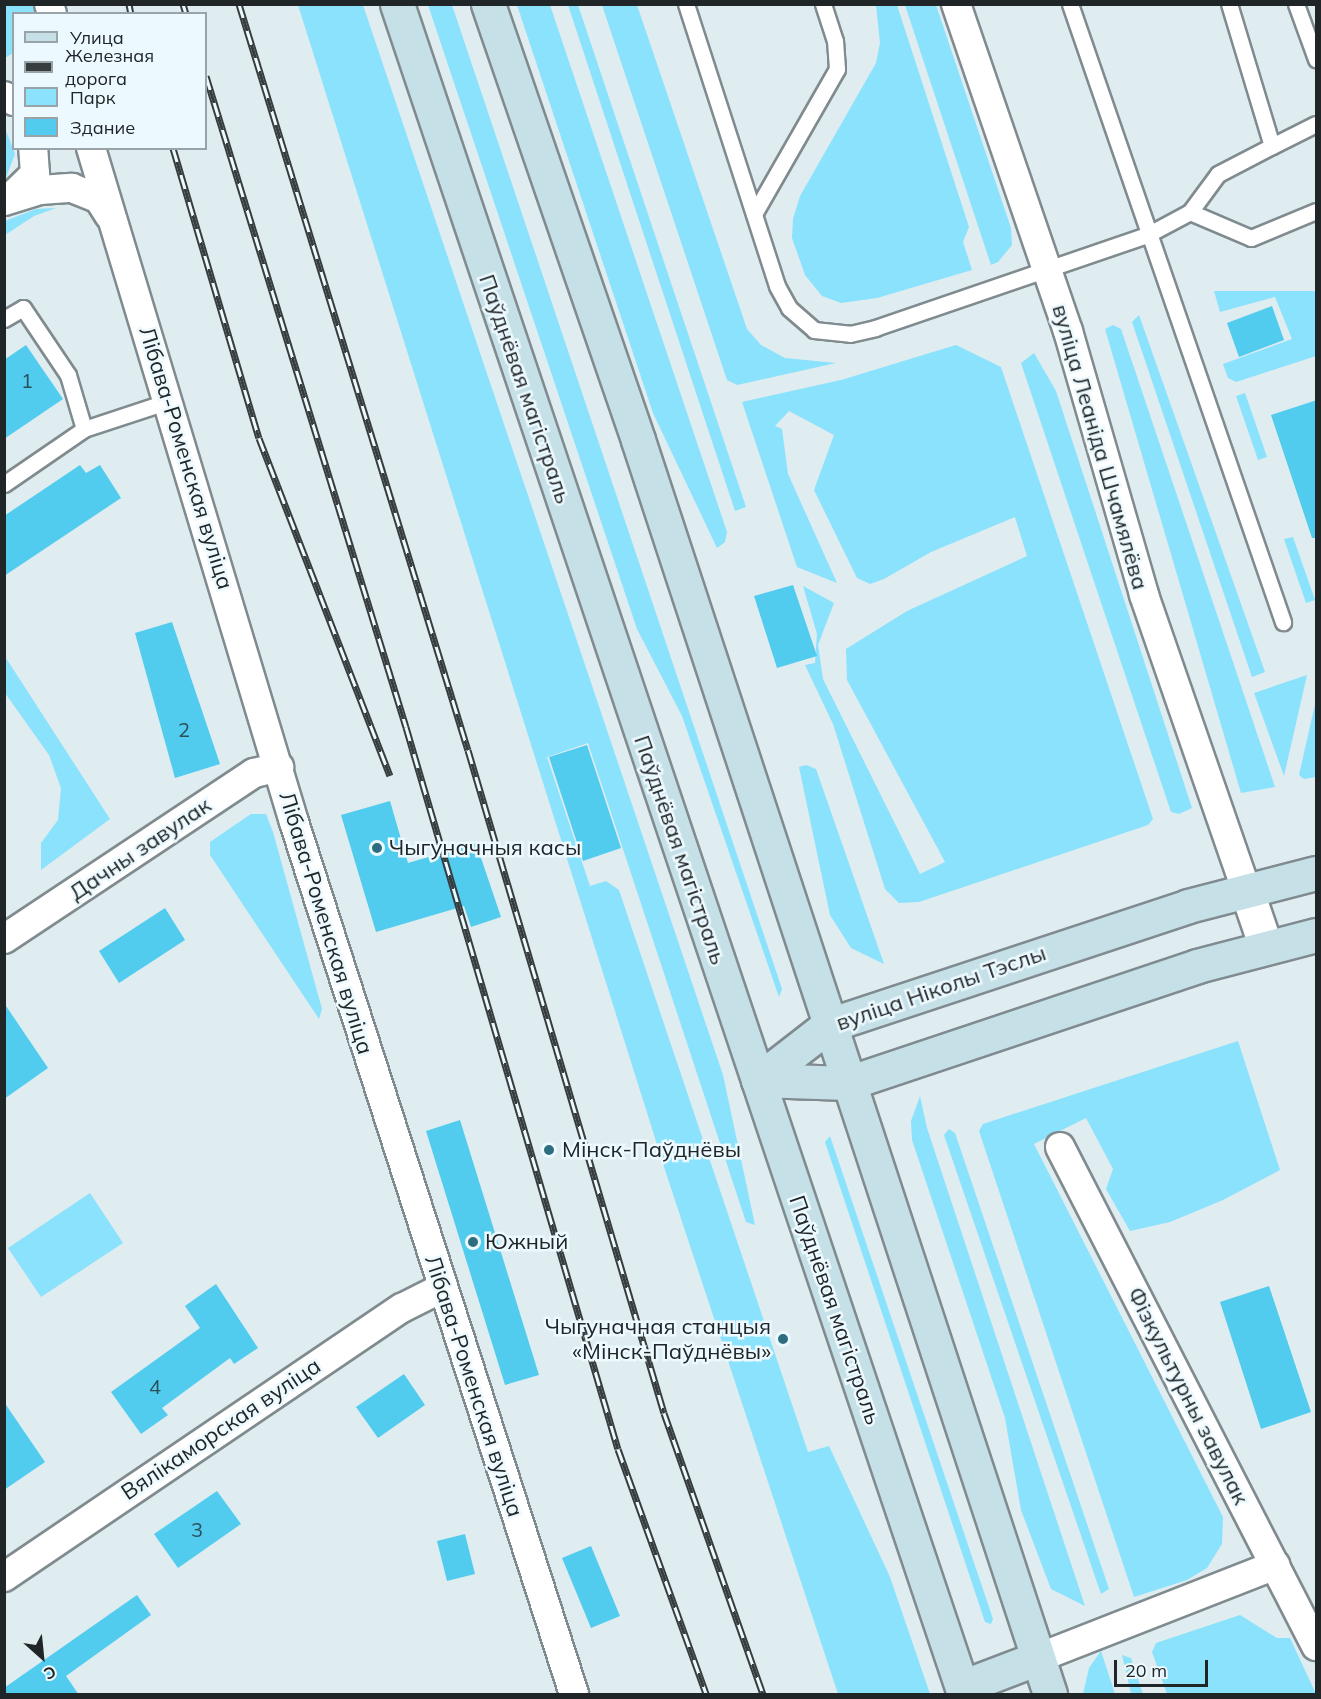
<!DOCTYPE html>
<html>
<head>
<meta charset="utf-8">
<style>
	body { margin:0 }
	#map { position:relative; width:1321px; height:1699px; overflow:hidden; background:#dfecf0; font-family:Mulish,sans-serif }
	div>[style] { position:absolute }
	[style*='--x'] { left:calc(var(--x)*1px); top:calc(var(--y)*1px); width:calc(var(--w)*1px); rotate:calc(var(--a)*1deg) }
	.green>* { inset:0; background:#8ae2fd }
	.building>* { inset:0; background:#51ccee }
	.roads { filter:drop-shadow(2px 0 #808b8f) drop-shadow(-2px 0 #808b8f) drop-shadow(0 2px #808b8f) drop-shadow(0 -2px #808b8f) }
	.service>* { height:15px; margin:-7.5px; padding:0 7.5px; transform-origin:7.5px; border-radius:7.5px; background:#fff }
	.minor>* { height:28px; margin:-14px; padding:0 14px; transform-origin:14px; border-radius:14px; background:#fff }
	.tertiary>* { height:33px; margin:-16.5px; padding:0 16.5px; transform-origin:16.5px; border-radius:16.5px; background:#fff }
	.secondary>* { height:33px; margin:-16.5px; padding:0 16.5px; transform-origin:16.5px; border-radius:16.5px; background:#c6e0e8 }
	.rail>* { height:7px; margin-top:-3.5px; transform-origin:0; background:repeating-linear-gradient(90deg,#ecf9fe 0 14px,#373d3f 0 28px); box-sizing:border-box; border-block:2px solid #373d3f }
	.dots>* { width:16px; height:16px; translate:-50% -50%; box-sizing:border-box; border:3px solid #ecf9fe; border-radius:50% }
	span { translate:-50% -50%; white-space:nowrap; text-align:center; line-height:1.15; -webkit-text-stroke:5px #ecf9fe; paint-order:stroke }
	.number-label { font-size:20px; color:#2c4f59 }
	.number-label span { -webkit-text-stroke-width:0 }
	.street-label { font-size:22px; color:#202527 }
	.poi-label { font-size:22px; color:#202527 }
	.left { translate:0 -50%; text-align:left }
	.right { translate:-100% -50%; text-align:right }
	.frame { position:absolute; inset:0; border:6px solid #202527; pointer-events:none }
	.legend { position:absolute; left:12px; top:12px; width:195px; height:138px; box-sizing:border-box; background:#ecf9fe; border:2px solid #9aa4a8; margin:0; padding:8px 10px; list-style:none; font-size:18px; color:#202527 }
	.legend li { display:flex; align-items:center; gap:12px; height:30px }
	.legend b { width:30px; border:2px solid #9aa4a8 }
	.north { position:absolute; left:12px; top:1627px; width:60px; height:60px; -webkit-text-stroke:4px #ecf9fe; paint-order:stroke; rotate:153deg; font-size:16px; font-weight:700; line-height:24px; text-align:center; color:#202527 }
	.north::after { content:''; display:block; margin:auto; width:21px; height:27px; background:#202527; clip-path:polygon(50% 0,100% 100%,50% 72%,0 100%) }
	.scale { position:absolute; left:1114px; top:1660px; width:94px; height:27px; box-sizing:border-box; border:3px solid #202527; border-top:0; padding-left:8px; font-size:18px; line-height:21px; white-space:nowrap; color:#202527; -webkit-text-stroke:4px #ecf9fe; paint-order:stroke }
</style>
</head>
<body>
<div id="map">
	<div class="green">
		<div style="clip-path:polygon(5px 5px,39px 5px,42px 13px,14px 14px,13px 53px,5px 58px)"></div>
		<div style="clip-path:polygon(298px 5px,363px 5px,723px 1075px,755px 1225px,746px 1222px,588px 743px,547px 757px,590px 886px,606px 881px,619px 890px,808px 1452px,829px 1446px,890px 1577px,930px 1694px,838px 1694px,666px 1173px)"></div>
		<div style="clip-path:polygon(428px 5px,452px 5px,782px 989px,779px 997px,682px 716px,637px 629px)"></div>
		<div style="clip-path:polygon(517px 5px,550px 5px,727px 532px,725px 542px,717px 548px,653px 413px)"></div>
		<div style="clip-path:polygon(568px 5px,578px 5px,746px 507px,735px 511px)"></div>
		<div style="clip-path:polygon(602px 5px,637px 5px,747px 329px,761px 345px,785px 358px,836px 363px,737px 385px,727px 380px)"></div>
		<div style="clip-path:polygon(876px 5px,897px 5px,969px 227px,963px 242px,972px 270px,877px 298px,841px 303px,822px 296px,805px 275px,792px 238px,793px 219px,800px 196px,876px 63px,880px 43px)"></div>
		<div style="clip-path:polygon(905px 5px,936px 5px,1011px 228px,1012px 245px,998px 262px,991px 265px)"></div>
		<div style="clip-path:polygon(5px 128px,15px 154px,5px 180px)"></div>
		<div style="clip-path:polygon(56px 208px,34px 216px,5px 235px,5px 221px,36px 209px)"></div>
		<div style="clip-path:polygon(1214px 291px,1316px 291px,1316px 356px,1236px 382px,1228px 378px,1223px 364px,1292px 339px,1275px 297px,1220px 312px)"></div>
		<div style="clip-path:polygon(1139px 315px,1265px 672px,1252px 677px,1132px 322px)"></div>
		<div style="clip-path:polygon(1113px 325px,1121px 329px,1275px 787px,1241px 793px,1105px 329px)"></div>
		<div style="clip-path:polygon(956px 345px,1001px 367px,1153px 819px,1148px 825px,919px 902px,899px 903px,885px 889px,833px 724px,805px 665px,815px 663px,817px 634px,803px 586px,834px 603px,818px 645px,823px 679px,920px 874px,945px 862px,847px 680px,846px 649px,907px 611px,1027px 556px,1015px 517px,931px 552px,884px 579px,870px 584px,857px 578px,814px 490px,834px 435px,789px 411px,775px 426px,782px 429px,788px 474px,837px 583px,797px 567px,742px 402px,841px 380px)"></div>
		<div style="clip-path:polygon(1034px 353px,1056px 391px,1192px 808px,1179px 814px,1171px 812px,1021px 363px)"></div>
		<div style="clip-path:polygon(1245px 393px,1267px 457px,1258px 460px,1236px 396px)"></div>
		<div style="clip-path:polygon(1293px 537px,1315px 600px,1306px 603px,1284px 539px)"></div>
		<div style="clip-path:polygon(4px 655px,110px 819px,41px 870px,41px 843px,58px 820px,61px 788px,49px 755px,5px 693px)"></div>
		<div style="clip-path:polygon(1307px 675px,1284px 776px,1254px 693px)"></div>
		<div style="clip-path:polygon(1316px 700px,1316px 777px,1304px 779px,1299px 775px)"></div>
		<div style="clip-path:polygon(806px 765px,816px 769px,884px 964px,851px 948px,830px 915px,799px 767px)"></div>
		<div style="clip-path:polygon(251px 814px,266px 814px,273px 832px,322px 1009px,319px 1019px,210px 855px,210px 842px)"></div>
		<div style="clip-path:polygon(1238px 1041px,1280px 1170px,1223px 1200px,1170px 1222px,1130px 1231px,1106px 1189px,1113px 1169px,1086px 1118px,1034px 1144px,1223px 1517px,1222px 1544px,1207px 1568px,1187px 1580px,1134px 1597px,979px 1131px,983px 1124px)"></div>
		<div style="clip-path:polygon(920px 1096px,927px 1128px,1085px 1606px,1051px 1589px,1021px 1510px,1005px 1418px,912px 1140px,911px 1121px)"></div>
		<div style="clip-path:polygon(949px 1129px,955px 1133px,1109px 1589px,1101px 1594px,944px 1135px)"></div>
		<div style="clip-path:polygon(830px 1136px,993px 1619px,991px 1624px,985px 1622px,825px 1142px)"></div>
		<div style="clip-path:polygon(90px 1193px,123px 1243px,41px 1297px,8px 1248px)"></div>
		<div style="clip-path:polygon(1240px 1615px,1277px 1638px,1290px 1638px,1316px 1694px,1167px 1694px,1152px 1652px,1156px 1643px)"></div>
		<div style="clip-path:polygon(1101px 1651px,1115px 1694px,1083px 1694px,1089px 1668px)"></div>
		<div style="clip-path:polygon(1122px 1655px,1131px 1658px,1143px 1694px,1131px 1694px)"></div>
	</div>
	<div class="building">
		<div style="clip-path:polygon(1272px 306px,1284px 340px,1239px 357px,1227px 323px)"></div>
		<div style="clip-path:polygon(26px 345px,63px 399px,4px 439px,4px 360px)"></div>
		<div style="clip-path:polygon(1317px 400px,1317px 538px,1312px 538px,1271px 415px)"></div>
		<div style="clip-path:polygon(80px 465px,86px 473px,100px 465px,121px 498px,4px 576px,4px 516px)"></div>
		<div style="clip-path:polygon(793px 585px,817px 656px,777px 668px,754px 596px)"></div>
		<div style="clip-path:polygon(172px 622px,220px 764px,175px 778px,135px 633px)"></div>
		<div style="clip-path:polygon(587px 745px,621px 848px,583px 861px,549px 757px)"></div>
		<div style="clip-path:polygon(390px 801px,408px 863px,476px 843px,501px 917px,471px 927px,464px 906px,376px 932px,341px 815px)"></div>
		<div style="clip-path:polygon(165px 908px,185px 940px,119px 983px,99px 951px)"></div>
		<div style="clip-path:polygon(4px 1003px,48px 1068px,4px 1099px)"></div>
		<div style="clip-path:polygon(460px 1120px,539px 1375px,505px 1385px,426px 1131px)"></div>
		<div style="clip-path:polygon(216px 1284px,258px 1348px,234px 1364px,230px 1358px,162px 1408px,168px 1415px,141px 1434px,111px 1392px,200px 1328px,185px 1306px)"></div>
		<div style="clip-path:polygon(1269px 1286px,1311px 1412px,1261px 1429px,1220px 1302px)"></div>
		<div style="clip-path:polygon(404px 1374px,425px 1405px,378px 1438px,356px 1407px)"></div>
		<div style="clip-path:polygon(4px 1402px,45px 1462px,4px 1490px)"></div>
		<div style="clip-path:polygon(217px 1491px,241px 1524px,178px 1568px,154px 1534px)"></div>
		<div style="clip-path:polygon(465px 1534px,475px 1574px,447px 1581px,437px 1541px)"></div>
		<div style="clip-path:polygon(591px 1546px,620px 1616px,591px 1628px,562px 1558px)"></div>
		<div style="clip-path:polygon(137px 1595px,151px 1615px,66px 1676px,79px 1695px,4px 1695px,4px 1688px)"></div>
	</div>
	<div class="roads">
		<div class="service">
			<div style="--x:686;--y:4;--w:296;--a:72.1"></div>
			<div style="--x:777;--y:286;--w:25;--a:61"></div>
			<div style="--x:789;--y:308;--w:33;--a:41"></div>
			<div style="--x:814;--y:330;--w:36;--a:6"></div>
			<div style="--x:850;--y:334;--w:26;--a:-13"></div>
			<div style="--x:875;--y:328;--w:287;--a:-18.9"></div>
			<div style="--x:1147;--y:235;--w:49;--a:-28.1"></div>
			<div style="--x:1190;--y:212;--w:66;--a:23.1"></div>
			<div style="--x:1251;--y:238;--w:70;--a:-22.6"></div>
			<div style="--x:1070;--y:4;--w:654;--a:70.98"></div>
			<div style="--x:1296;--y:4;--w:59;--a:70"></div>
			<div style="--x:1272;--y:146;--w:49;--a:-26.6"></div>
			<div style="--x:1190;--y:212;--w:47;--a:-53.6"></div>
			<div style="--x:1218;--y:174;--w:61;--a:-27.4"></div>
			<div style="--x:1272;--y:146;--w:148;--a:-106.8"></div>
			<div style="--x:754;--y:214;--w:167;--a:-60.2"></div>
			<div style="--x:837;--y:69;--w:28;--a:-94"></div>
			<div style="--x:835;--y:41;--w:39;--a:-108"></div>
			<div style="--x:4;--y:319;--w:22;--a:-30"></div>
			<div style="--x:23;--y:308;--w:81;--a:56.1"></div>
			<div style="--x:68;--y:375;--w:56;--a:73.5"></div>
			<div style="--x:4;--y:484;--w:97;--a:-34.5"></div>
			<div style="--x:84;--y:429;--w:89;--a:-18.2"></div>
		</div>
		<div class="minor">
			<div style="--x:49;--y:4;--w:10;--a:73"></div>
			<div style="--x:956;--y:4;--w:346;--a:71.1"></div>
			<div style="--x:1068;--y:331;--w:275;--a:73.9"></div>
			<div style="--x:1144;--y:595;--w:311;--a:70.9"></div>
			<div style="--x:4;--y:96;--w:11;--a:27"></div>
			<div style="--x:91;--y:148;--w:704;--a:73.24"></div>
			<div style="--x:294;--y:822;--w:916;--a:72.2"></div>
			<div style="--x:10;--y:198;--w:35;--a:-44"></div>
			<div style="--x:35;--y:174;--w:26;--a:-94"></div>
			<div style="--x:4;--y:201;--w:38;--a:-17"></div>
			<div style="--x:40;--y:190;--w:32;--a:-4"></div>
			<div style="--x:72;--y:188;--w:29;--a:22"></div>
			<div style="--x:99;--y:199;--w:19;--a:58"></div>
			<div style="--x:4;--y:939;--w:300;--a:-33.6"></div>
			<div style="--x:254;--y:773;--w:26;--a:-13"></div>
			<div style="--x:1060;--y:1147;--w:561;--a:62.84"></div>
			<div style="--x:4;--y:1577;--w:480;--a:-34.1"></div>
			<div style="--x:402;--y:1308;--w:45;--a:-26.6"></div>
			<div style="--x:1038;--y:1658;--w:255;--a:-21.4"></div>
		</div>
		<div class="tertiary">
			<div style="--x:1246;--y:889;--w:61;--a:71"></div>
		</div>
		<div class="secondary">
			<div style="--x:397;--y:4;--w:1783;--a:71.45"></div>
			<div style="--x:488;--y:4;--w:461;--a:71"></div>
			<div style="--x:638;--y:440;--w:1320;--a:71.81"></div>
			<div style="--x:758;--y:1080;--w:90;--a:-37.8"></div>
			<div style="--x:829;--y:1025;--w:378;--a:-18.3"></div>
			<div style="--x:1188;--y:906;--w:132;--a:-14.5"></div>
			<div style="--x:758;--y:1080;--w:90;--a:1.9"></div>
			<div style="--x:848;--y:1083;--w:368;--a:-18.5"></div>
			<div style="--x:1197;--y:966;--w:123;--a:-14.6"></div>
			<div style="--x:962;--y:1687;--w:81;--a:-20.9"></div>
		</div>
	</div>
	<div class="rail">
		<div style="--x:129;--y:4;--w:10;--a:79"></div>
		<div style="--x:183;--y:4;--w:10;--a:73"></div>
		<div style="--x:239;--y:4;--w:780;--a:72.94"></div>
		<div style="--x:468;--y:750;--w:691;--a:73.53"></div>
		<div style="--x:664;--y:1413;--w:298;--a:70.6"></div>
		<div style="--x:206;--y:76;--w:681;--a:72.92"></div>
		<div style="--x:406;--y:727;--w:752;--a:73.64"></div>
		<div style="--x:618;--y:1449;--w:260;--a:70.2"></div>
		<div style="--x:173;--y:148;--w:302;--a:73.5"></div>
		<div style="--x:259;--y:438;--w:362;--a:68.8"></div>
	</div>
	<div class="dots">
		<div style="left:377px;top:848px;background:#2c6d80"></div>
		<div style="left:549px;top:1150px;background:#2c6d80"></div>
		<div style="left:473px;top:1242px;background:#2c6d80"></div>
		<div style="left:783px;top:1339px;background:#2c6d80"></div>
	</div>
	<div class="number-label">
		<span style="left:27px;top:380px">1</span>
		<span style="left:184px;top:729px">2</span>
		<span style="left:155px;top:1386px">4</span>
		<span style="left:197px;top:1529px">3</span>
	</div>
	<div class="street-label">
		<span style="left:525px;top:389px;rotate:71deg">Паўднёвая магістраль</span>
		<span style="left:1100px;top:447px;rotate:74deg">вуліца Леаніда Шчамялёва</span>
		<span style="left:186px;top:458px;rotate:73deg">Лібава-Роменская вуліца</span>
		<span style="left:140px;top:849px;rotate:-34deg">Дачны завулак</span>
		<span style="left:680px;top:850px;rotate:71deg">Паўднёвая магістраль</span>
		<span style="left:326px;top:923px;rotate:73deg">Лібава-Роменская вуліца</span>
		<span style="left:941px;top:988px;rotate:-19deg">вуліца Ніколы Тэслы</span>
		<span style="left:835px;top:1310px;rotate:71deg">Паўднёвая магістраль</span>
		<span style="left:474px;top:1386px;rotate:72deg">Лібава-Роменская вуліца</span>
		<span style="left:1188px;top:1396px;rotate:63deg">Фізкультурны завулак</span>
		<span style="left:221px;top:1429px;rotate:-34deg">Вялікаморская вуліца</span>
	</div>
	<div class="poi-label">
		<span class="left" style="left:389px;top:848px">Чыгуначныя касы</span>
		<span class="left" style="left:562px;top:1150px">Мінск-Паўднёвы</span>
		<span class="left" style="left:485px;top:1242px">Южный</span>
		<span class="right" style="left:771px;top:1339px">Чыгуначная станцыя<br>«Мінск-Паўднёвы»</span>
	</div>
	<div class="frame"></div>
	<ul class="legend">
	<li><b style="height:8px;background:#c6e0e8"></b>Улица</li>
	<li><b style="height:8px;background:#373d3f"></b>Железная дорога</li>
	<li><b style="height:16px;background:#8ae2fd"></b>Парк</li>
	<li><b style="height:16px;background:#51ccee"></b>Здание</li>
	</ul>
	<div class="north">С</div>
	<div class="scale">20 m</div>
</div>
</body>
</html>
